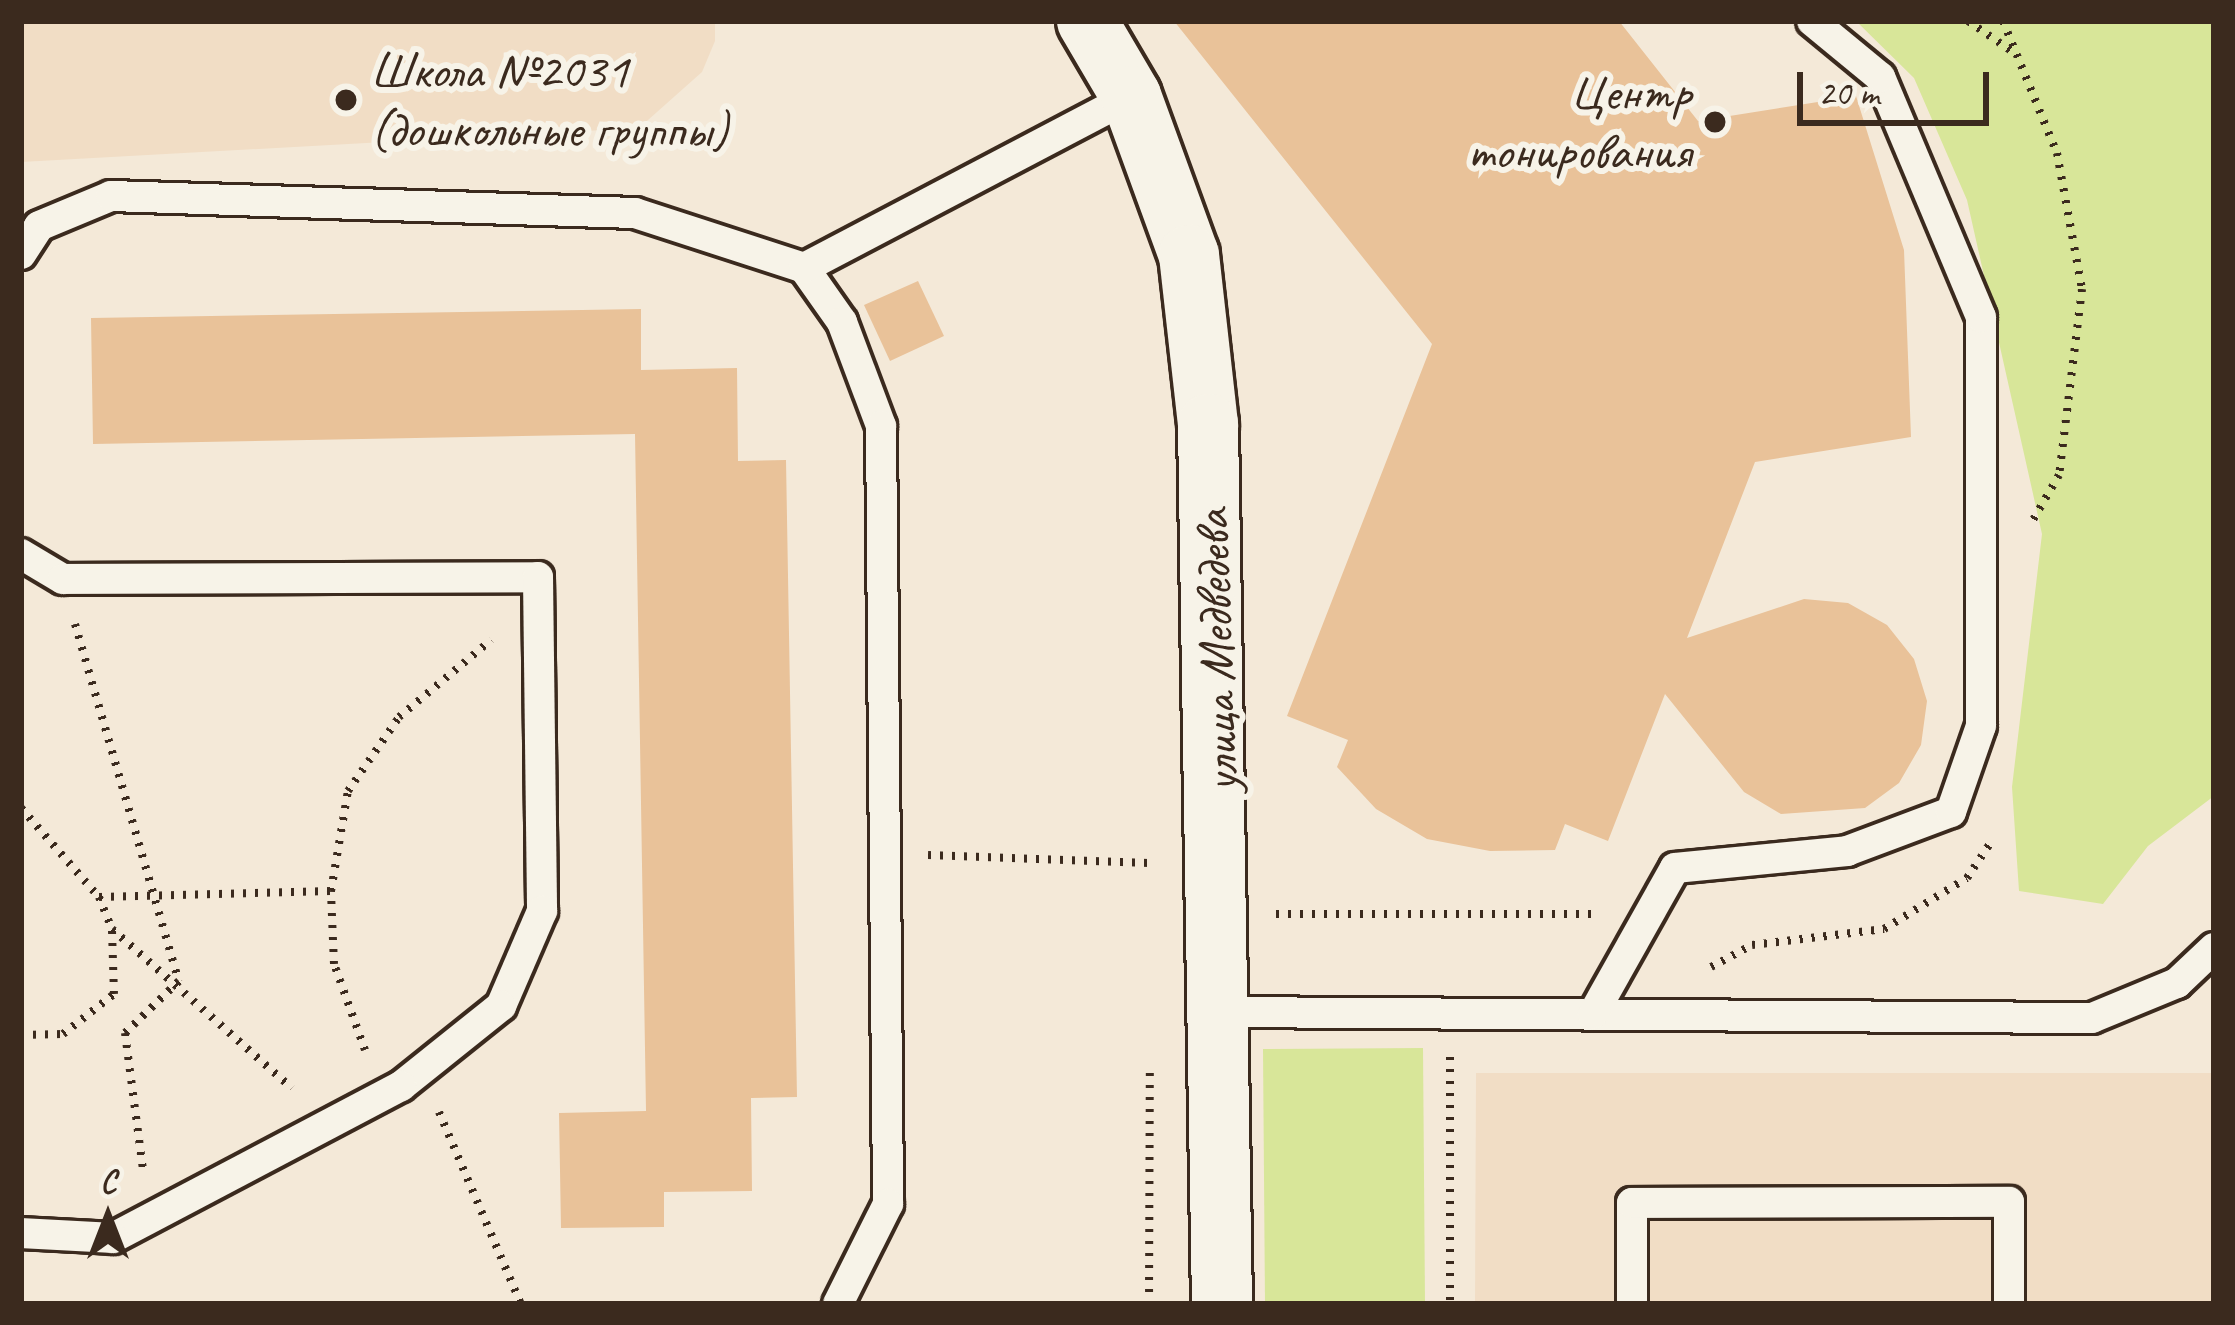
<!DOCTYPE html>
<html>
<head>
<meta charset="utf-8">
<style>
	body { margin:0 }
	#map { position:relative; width:2235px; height:1325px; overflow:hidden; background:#f4e9d8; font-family:Caveat,sans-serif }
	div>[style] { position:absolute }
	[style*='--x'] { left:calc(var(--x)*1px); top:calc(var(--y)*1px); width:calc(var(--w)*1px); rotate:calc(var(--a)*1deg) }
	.built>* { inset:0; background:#f1ddc5 }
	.green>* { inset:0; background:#d8e699 }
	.building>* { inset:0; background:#e9c299 }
	.path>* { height:8px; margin-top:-4px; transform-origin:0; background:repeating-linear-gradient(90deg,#3b2a1e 0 3px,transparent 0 12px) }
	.roads { filter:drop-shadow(3px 0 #3b2a1e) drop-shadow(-3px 0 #3b2a1e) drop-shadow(0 3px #3b2a1e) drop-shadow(0 -3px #3b2a1e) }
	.lane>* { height:30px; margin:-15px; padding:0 15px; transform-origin:15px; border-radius:15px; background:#f7f3e8 }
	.street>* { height:60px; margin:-30px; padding:0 30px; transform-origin:30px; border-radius:30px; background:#f7f3e8 }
	.dots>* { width:33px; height:33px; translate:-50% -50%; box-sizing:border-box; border:6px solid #f7f3e8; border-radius:50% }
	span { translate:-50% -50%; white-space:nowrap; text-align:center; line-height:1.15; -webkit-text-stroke:12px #f7f3e8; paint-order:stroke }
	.poi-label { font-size:51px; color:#3b2a1e }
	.left { translate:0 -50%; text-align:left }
	.right { translate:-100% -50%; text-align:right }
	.street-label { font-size:51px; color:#3b2a1e }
	.frame { position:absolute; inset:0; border:24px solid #3b2a1e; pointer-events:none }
	.north { position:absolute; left:48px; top:1157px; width:120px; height:120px; -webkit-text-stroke:9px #f7f3e8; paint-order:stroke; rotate:0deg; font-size:33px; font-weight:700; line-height:48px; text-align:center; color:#3b2a1e }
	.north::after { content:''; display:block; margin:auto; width:42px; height:54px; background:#3b2a1e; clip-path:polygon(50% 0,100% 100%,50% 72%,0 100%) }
	.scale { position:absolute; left:1797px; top:72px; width:192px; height:54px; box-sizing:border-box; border:6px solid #3b2a1e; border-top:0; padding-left:15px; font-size:36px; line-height:42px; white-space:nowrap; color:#3b2a1e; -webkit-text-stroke:9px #f7f3e8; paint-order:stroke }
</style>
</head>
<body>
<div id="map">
	<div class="built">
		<div style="clip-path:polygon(21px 21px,715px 21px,715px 41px,702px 72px,639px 128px,21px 162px)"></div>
		<div style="clip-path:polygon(1476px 1073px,2214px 1073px,2214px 1304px,1475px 1304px)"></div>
	</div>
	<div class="green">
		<div style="clip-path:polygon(1856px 21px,2214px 21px,2214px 796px,2148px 846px,2103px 904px,2019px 891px,2012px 787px,2042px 534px,1967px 200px,1914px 78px)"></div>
		<div style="clip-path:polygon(1423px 1048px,1425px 1304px,1265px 1304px,1263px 1049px)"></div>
	</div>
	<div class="building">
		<div style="clip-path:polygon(1174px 21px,1619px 21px,1698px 121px,1856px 96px,1904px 250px,1911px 437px,1755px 462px,1687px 638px,1804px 599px,1848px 603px,1887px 625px,1914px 659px,1927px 701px,1921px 745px,1899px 783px,1865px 808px,1781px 814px,1744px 792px,1665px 694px,1608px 841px,1565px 824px,1555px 850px,1490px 851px,1427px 839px,1376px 809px,1337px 767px,1348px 740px,1287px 716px,1432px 344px)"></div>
		<div style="clip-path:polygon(918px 281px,944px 336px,890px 361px,864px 305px)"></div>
		<div style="clip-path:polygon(641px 309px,641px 370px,737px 368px,738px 461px,786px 460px,797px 1097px,751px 1098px,752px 1191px,664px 1192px,664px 1227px,561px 1228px,559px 1113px,646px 1111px,635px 434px,93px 444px,91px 318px)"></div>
	</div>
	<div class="path">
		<div style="--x:1968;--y:21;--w:55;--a:34.6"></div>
		<div style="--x:2003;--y:21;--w:143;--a:67.8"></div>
		<div style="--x:2057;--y:153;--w:138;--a:79.6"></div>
		<div style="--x:2082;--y:289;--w:187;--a:97"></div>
		<div style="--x:2059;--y:475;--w:58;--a:120.1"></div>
		<div style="--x:75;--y:624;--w:372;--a:73.8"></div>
		<div style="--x:179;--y:981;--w:75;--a:136.1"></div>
		<div style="--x:125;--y:1033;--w:137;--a:82.5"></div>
		<div style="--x:21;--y:808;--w:118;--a:48.8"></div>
		<div style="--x:99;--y:897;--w:232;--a:-1.5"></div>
		<div style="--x:928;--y:855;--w:221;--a:2.1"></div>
		<div style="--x:99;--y:897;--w:35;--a:68"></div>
		<div style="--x:112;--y:929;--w:240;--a:41.5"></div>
		<div style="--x:1276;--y:914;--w:321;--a:0"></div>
		<div style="--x:1711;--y:967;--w:47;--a:-28.2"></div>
		<div style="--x:1752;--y:945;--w:133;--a:-6.9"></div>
		<div style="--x:1884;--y:929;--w:97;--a:-31.6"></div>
		<div style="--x:1967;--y:878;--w:43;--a:-56.3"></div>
		<div style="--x:21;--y:1035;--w:42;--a:-1.4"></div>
		<div style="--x:63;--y:1034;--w:65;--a:-38.1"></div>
		<div style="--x:114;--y:994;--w:64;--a:-91.8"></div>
		<div style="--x:365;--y:1050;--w:91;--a:-109.8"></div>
		<div style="--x:334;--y:964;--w:73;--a:-92.4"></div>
		<div style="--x:331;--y:891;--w:101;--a:-80.4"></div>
		<div style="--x:348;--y:791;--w:90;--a:-55.4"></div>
		<div style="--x:399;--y:717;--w:120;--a:-39.9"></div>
		<div style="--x:1450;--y:1057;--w:247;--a:90"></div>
		<div style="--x:439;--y:1112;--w:209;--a:66.9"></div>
		<div style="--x:1149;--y:1304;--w:232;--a:-89.8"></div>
	</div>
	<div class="roads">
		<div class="lane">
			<div style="--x:21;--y:254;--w:33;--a:-57"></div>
			<div style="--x:39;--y:226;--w:78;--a:-22.6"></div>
			<div style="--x:111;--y:196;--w:524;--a:1.86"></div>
			<div style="--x:635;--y:213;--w:178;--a:18"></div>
			<div style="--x:804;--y:268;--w:66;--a:54.9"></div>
			<div style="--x:842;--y:322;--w:111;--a:69.4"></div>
			<div style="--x:881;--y:426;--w:778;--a:89.48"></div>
			<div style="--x:888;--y:1204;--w:112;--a:116.6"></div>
			<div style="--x:804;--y:268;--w:369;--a:-27.7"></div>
			<div style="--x:21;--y:554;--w:49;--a:30.8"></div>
			<div style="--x:63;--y:579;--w:475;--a:-0.2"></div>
			<div style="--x:538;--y:577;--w:334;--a:89.3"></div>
			<div style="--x:542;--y:911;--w:103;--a:113.3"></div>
			<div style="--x:501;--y:1006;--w:128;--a:141.3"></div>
			<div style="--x:401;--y:1086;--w:326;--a:152.2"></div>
			<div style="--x:113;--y:1238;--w:92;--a:-176.9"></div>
			<div style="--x:1225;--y:1012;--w:867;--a:0.4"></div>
			<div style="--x:2092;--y:1018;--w:92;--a:-22.4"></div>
			<div style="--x:2177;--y:983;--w:51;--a:-43.4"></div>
			<div style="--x:1593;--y:1014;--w:167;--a:-60.7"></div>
			<div style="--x:1675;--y:868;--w:173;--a:-5.6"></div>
			<div style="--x:1847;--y:851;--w:111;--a:-20.6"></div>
			<div style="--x:1951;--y:812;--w:91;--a:-70.8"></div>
			<div style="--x:1981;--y:726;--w:409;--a:-90"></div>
			<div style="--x:1981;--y:317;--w:260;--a:-112.8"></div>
			<div style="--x:1880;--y:77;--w:88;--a:-140.5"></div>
			<div style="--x:1632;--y:1304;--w:101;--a:-90"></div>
			<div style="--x:1632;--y:1203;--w:377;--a:-0.2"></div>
			<div style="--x:2009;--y:1202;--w:102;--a:90"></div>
		</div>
		<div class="street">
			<div style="--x:1087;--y:21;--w:87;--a:59.6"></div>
			<div style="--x:1131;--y:96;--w:169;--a:70"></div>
			<div style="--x:1189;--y:255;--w:170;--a:83.6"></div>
			<div style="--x:1208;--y:424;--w:880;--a:89.09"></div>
		</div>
	</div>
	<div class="dots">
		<div style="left:346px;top:100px;background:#3b2a1e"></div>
		<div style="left:1715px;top:122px;background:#3b2a1e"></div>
	</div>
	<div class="poi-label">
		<span class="left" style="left:370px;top:100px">Школа №2031<br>(дошкольные группы)</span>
		<span class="right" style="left:1691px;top:122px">Центр<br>тонирования</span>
	</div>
	<div class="street-label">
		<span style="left:1216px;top:651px;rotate:-92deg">улица Медведева</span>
	</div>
	<div class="frame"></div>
	<div class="north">С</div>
	<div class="scale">20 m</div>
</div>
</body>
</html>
